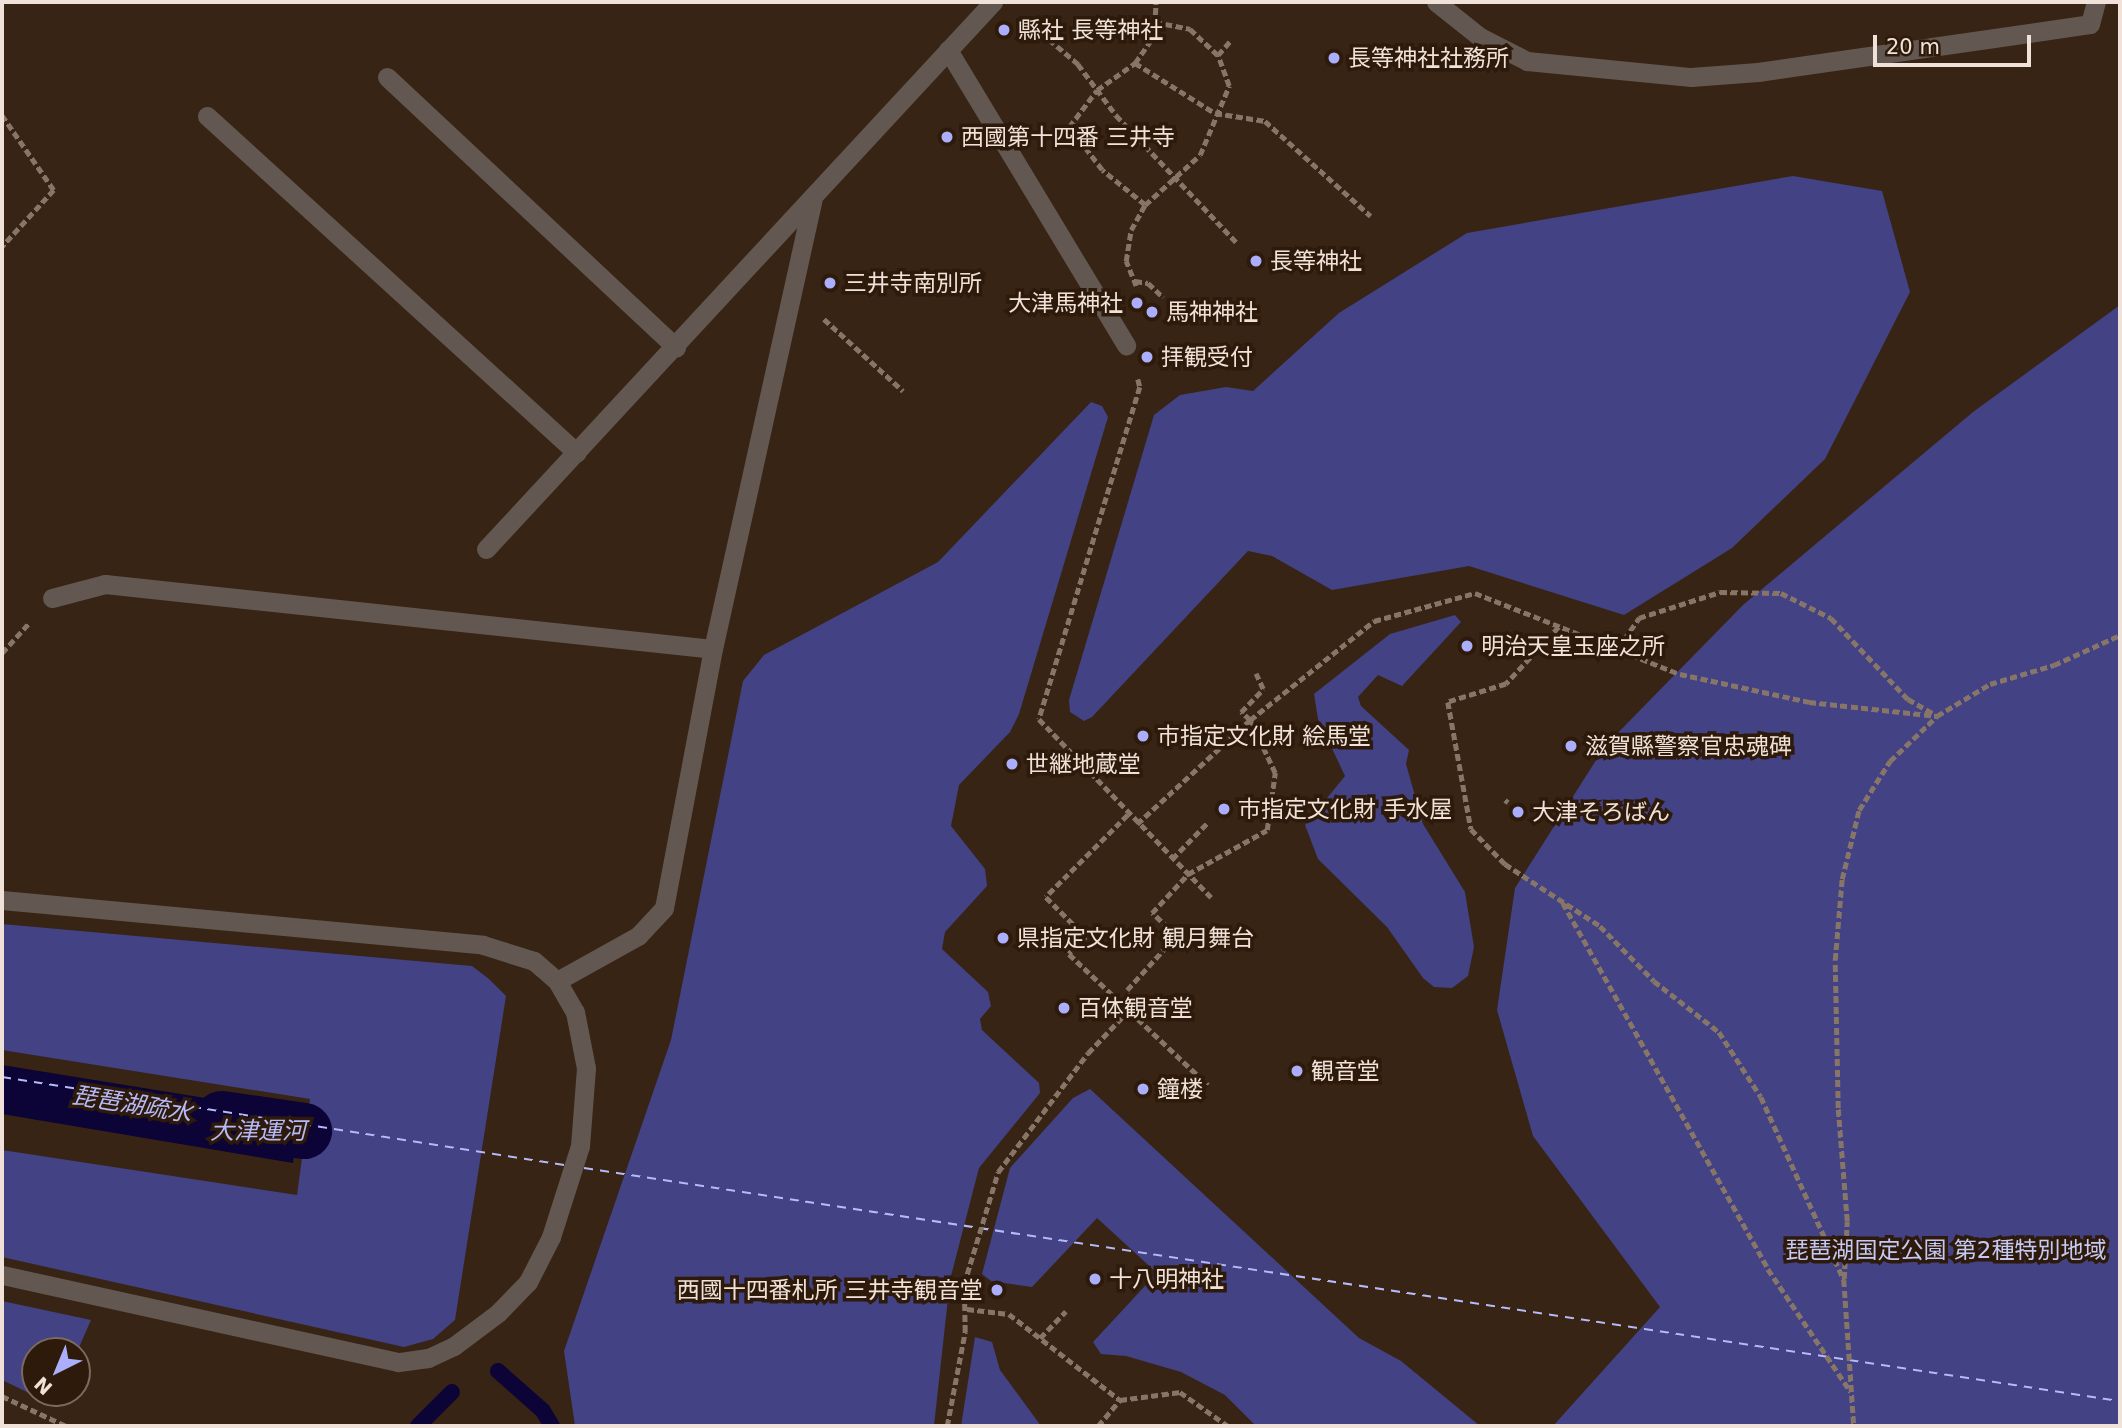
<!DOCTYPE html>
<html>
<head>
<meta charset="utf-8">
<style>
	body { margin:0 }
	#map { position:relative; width:2122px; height:1428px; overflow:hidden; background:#382414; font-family:"DejaVu Sans","Noto Sans JP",sans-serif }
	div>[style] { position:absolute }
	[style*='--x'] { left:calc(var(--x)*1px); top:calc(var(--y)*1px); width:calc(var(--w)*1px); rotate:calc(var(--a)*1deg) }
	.green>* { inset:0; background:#424284 }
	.water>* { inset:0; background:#0c0336 }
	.stream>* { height:16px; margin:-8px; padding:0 8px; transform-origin:8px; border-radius:8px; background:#0c0336 }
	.canal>* { height:56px; margin:-28px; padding:0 28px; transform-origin:28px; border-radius:28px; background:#0c0336 }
	.ferry>* { height:2px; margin-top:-1px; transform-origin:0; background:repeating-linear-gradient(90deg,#b6baf8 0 9px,transparent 0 16px) }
	.path>* { height:4.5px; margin-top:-2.25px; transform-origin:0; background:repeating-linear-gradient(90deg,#877568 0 7px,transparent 0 10.5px) }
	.service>* { height:19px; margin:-9.5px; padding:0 9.5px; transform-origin:9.5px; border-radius:9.5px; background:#625851 }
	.minor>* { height:19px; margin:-9.5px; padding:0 9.5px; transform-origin:9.5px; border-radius:9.5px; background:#625851 }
	.dots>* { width:19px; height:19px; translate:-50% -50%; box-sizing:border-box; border:4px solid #2d1a0b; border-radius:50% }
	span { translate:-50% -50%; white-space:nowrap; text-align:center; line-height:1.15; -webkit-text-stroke:7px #2d1a0b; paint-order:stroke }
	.poi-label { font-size:23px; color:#f0e2d8 }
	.left { translate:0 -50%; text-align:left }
	.right { translate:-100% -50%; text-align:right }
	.park-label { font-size:23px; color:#c5c9f3 }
	.water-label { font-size:24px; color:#b6baf8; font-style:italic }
	.frame { position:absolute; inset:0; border:4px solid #f0e2d8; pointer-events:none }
	.north { position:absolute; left:21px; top:1337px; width:70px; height:70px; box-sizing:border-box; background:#2d1a0b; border:2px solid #7b6a5d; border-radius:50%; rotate:223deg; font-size:19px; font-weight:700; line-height:28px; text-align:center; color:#f0e2d8 }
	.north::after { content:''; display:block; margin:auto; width:24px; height:32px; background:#abaffb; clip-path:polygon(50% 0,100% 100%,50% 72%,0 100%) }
	.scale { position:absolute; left:1873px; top:35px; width:158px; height:32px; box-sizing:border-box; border:4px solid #f0e2d8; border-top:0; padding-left:9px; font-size:21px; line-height:24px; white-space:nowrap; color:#f0e2d8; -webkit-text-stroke:5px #2d1a0b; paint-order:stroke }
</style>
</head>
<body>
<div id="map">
	<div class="green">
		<div style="clip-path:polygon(1793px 176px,1882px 191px,1910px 292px,1825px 459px,1732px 548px,1624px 615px,1469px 566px,1332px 590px,1272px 556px,1248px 551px,1092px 717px,1084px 721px,1070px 712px,1069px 700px,1154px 415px,1180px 395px,1226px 387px,1253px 391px,1339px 313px,1467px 233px)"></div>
		<div style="clip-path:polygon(2120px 305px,2120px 1426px,1553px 1426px,1660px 1307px,1533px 1136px,1497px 1010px,1515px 888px,1605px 746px,1743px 605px,1973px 412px)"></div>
		<div style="clip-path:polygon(1091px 402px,1102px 406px,1108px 417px,1019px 714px,1010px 732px,959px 785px,951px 826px,985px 869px,987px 886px,945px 932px,942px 949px,988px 992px,991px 1006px,980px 1019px,982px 1030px,1039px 1083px,1040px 1093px,979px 1168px,950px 1280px,934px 1426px,575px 1426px,564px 1351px,671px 1040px,743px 681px,764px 655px,938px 562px)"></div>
		<div style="clip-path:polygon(1455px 615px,1461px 622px,1402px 686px,1378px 675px,1358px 697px,1361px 706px,1409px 750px,1406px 764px,1423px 824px,1465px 892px,1474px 947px,1468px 976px,1452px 988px,1434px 987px,1423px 978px,1387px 927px,1318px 859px,1305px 825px,1345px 776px,1318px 719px,1314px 694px,1390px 634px)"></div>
		<div style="clip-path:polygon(2px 924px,472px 966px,489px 979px,506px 996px,455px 1320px,433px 1339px,404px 1347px,2px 1257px,2px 1150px,297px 1195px,310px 1099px,2px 1050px)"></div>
		<div style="clip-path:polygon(1090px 1089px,1359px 1338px,1401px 1361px,1480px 1426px,1256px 1426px,1225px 1395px,1181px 1372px,1126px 1356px,1101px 1354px,1093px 1342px,1157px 1273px,1097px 1218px,1032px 1287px,991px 1281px,982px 1274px,1010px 1168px,1073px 1098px)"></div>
		<div style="clip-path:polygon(2px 1301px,91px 1320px,77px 1352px,35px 1351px,35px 1393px,59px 1393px,54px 1405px,2px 1380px)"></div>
		<div style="clip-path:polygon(975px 1337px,992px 1342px,1000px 1370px,1041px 1426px,961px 1426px)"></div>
	</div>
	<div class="water">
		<div style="clip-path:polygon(2px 1065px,298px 1113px,293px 1163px,2px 1114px)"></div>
	</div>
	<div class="stream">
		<div style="--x:498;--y:1371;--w:60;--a:41.6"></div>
		<div style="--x:543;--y:1411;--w:17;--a:59"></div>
		<div style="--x:418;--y:1426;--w:48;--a:-45"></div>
	</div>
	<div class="canal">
		<div style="--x:222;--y:1119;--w:83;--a:8.3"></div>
	</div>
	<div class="ferry">
		<div style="--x:2;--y:1077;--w:569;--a:8.9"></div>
		<div style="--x:584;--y:1168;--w:1554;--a:8.63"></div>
	</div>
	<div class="path">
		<div style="--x:1025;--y:19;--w:70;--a:40.3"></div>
		<div style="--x:1078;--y:64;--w:64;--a:53.3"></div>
		<div style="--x:1116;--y:115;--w:175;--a:46.6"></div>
		<div style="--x:1155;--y:22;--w:36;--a:11"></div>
		<div style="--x:1190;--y:29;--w:38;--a:43"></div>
		<div style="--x:1135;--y:63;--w:33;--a:-55"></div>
		<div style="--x:1154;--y:36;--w:34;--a:-87"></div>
		<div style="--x:2;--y:115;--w:91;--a:55.3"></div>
		<div style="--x:54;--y:190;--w:77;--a:132.4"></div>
		<div style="--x:1145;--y:205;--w:55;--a:-140.9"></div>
		<div style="--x:1102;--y:170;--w:54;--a:-127.5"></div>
		<div style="--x:1069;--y:127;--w:46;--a:-52.9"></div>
		<div style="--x:1097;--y:90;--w:47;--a:-35.4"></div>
		<div style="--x:1135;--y:63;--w:94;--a:32"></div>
		<div style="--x:1215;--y:113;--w:51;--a:9.1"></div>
		<div style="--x:1265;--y:121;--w:142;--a:41.9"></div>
		<div style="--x:1135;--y:281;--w:13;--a:9"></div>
		<div style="--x:1148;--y:283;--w:21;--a:43"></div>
		<div style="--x:1136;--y:286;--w:27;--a:-112"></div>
		<div style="--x:1126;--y:261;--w:31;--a:-81"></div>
		<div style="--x:1131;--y:230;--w:29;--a:-61"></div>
		<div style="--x:1145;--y:205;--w:74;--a:-42.3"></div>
		<div style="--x:1200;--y:155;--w:75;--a:-67.2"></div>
		<div style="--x:1229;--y:86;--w:33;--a:-110"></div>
		<div style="--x:1218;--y:55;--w:18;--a:-49"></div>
		<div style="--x:824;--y:319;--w:107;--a:42.3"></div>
		<div style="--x:1138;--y:379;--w:8;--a:76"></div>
		<div style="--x:1140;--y:387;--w:347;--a:106.9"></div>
		<div style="--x:1039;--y:719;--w:248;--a:46"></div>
		<div style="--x:1559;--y:627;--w:78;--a:132.9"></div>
		<div style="--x:1506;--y:684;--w:61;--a:162.8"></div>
		<div style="--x:1448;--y:702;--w:129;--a:79.7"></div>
		<div style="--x:1471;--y:829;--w:49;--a:45.8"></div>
		<div style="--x:1505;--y:864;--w:113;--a:33.1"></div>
		<div style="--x:1600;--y:926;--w:77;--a:45.5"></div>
		<div style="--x:1654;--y:981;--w:83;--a:38.1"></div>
		<div style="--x:1719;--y:1032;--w:77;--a:57.1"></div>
		<div style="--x:1761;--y:1097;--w:201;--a:65.6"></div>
		<div style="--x:1844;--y:1280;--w:146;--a:86.1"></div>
		<div style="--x:1618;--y:648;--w:37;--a:-55"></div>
		<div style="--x:1639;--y:618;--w:85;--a:-17.8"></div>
		<div style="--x:1720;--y:592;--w:61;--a:0.9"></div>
		<div style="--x:1781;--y:593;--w:56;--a:26.6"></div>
		<div style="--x:1831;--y:618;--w:112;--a:46.5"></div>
		<div style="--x:1908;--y:699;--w:30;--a:30"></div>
		<div style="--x:2;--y:653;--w:39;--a:-48"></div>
		<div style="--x:1505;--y:800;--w:4;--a:34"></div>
		<div style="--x:1128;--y:815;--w:116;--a:135"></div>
		<div style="--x:1046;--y:897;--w:57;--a:45"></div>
		<div style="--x:1086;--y:937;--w:24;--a:135"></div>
		<div style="--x:1069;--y:954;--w:191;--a:43.3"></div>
		<div style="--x:1137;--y:824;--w:154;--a:-42.6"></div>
		<div style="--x:1250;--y:720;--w:159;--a:-38.6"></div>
		<div style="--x:1374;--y:621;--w:105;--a:-15.5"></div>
		<div style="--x:1475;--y:593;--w:220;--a:21.6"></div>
		<div style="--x:1680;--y:674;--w:132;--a:12.2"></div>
		<div style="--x:1809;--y:702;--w:129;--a:6.2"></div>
		<div style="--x:1172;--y:859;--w:52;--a:-45.8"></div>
		<div style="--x:1563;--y:903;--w:420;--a:60.7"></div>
		<div style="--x:1768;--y:1269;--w:148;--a:56"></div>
		<div style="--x:1844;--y:1279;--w:58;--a:-87"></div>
		<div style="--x:1847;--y:1221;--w:113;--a:-94.6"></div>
		<div style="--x:1838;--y:1108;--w:148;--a:-91.2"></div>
		<div style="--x:1835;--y:960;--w:81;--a:-85.1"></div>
		<div style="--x:1842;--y:879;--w:71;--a:-76.2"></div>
		<div style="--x:1859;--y:810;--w:58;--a:-57.7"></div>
		<div style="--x:1890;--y:761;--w:65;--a:-43.8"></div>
		<div style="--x:1937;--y:716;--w:62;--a:-31.1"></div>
		<div style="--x:1990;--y:684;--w:67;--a:-16.5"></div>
		<div style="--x:2054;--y:665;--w:72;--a:-24.4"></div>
		<div style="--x:967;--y:1309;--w:42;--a:6.8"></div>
		<div style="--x:1009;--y:1314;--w:140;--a:37.8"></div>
		<div style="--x:1040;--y:1338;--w:37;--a:-46"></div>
		<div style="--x:2;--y:1396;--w:71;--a:25.1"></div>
		<div style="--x:947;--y:1426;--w:96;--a:-79.2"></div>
		<div style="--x:965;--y:1332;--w:48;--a:-91.2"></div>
		<div style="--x:964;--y:1284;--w:117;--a:-73.1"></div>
		<div style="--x:998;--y:1172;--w:149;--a:-52.9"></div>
		<div style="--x:1088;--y:1053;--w:59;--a:-46.4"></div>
		<div style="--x:1129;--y:1010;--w:20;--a:-96"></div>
		<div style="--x:1127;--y:990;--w:73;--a:-47.8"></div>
		<div style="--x:1176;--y:936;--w:33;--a:-136"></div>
		<div style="--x:1152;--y:913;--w:53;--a:-47.3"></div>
		<div style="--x:1188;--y:874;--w:90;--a:-29.1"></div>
		<div style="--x:1267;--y:830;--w:58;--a:-82"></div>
		<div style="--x:1275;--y:773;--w:59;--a:-115.3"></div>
		<div style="--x:1250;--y:720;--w:12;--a:-138"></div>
		<div style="--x:1241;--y:712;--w:32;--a:-46"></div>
		<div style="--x:1263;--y:689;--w:17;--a:-115"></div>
		<div style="--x:1098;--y:1426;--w:34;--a:-50"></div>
		<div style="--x:1120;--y:1400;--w:61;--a:-7.6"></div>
		<div style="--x:1180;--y:1392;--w:59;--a:35.3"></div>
	</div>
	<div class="service">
		<div style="--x:387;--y:77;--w:396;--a:43.1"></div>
	</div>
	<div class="minor">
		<div style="--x:1436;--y:2;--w:56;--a:38.5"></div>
		<div style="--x:1480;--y:37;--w:53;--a:27.1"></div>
		<div style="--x:1527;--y:61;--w:165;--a:5.6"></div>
		<div style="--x:1691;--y:77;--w:67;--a:-4.3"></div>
		<div style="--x:1758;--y:72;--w:335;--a:-8.2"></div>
		<div style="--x:2090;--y:24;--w:23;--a:-75"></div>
		<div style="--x:948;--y:50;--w:345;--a:58.9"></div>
		<div style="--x:207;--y:116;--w:500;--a:42.33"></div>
		<div style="--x:486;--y:549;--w:746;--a:-47.17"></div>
		<div style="--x:52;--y:598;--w:55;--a:-14.8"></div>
		<div style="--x:105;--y:584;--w:611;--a:6.1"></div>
		<div style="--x:2;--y:900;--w:483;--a:5.3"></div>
		<div style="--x:483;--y:945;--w:53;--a:17.4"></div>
		<div style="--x:534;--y:961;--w:30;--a:41"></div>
		<div style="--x:557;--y:981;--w:36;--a:60"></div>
		<div style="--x:575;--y:1012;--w:57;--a:78.9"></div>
		<div style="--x:586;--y:1068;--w:78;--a:94.4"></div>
		<div style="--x:580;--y:1146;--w:96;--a:107.7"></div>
		<div style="--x:551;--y:1237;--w:51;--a:117.1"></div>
		<div style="--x:528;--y:1282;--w:43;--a:134.1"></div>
		<div style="--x:498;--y:1313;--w:55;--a:143.1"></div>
		<div style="--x:454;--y:1346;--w:29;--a:155"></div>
		<div style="--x:428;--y:1358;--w:30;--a:172"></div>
		<div style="--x:398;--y:1362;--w:405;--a:-167.6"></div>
		<div style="--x:557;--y:981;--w:93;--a:-29.1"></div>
		<div style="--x:638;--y:936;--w:38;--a:-47"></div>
		<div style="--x:664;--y:908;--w:264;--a:-79.3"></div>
		<div style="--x:713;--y:649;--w:459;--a:-77.5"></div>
	</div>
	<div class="dots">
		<div style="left:1004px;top:30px;background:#abaffb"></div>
		<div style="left:1334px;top:58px;background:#abaffb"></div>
		<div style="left:947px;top:137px;background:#abaffb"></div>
		<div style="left:1256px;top:261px;background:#abaffb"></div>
		<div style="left:830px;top:283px;background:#abaffb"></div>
		<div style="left:1137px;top:303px;background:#abaffb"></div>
		<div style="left:1152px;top:312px;background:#abaffb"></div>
		<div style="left:1147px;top:357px;background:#abaffb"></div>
		<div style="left:1467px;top:646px;background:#abaffb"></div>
		<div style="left:1143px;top:736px;background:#abaffb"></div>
		<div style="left:1571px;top:746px;background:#abaffb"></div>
		<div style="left:1012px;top:764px;background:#abaffb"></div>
		<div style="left:1224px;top:809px;background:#abaffb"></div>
		<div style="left:1518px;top:812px;background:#abaffb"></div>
		<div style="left:1003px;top:938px;background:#abaffb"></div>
		<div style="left:1064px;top:1008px;background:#abaffb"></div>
		<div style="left:1297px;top:1071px;background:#abaffb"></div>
		<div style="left:1143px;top:1089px;background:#abaffb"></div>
		<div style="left:1095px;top:1279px;background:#abaffb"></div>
		<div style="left:997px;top:1290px;background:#abaffb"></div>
	</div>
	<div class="poi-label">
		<span class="left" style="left:1018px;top:30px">縣社 長等神社</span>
		<span class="left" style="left:1348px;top:58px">長等神社社務所</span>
		<span class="left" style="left:961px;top:137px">西國第十四番 三井寺</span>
		<span class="left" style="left:1270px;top:261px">長等神社</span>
		<span class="left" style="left:844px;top:283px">三井寺南別所</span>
		<span class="right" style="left:1123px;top:303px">大津馬神社</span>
		<span class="left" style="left:1166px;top:312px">馬神神社</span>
		<span class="left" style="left:1161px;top:357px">拝観受付</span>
		<span class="left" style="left:1481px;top:646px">明治天皇玉座之所</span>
		<span class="left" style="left:1157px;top:736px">市指定文化財 絵馬堂</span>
		<span class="left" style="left:1585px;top:746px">滋賀縣警察官忠魂碑</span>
		<span class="left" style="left:1026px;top:764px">世継地蔵堂</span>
		<span class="left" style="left:1238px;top:809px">市指定文化財 手水屋</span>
		<span class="left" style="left:1532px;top:812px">大津そろばん</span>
		<span class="left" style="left:1017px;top:938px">県指定文化財 観月舞台</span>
		<span class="left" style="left:1078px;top:1008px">百体観音堂</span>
		<span class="left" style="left:1311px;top:1071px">観音堂</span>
		<span class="left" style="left:1157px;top:1089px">鐘楼</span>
		<span class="left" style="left:1109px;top:1279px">十八明神社</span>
		<span class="right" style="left:983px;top:1290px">西國十四番札所 三井寺観音堂</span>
	</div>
	<div class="park-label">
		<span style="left:1946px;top:1250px">琵琶湖国定公園 第2種特別地域</span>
	</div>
	<div class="water-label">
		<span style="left:132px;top:1105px;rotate:9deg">琵琶湖疏水</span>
		<span style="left:258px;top:1132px">大津運河</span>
	</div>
	<div class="frame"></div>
	<div class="north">N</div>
	<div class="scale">20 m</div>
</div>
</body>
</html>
